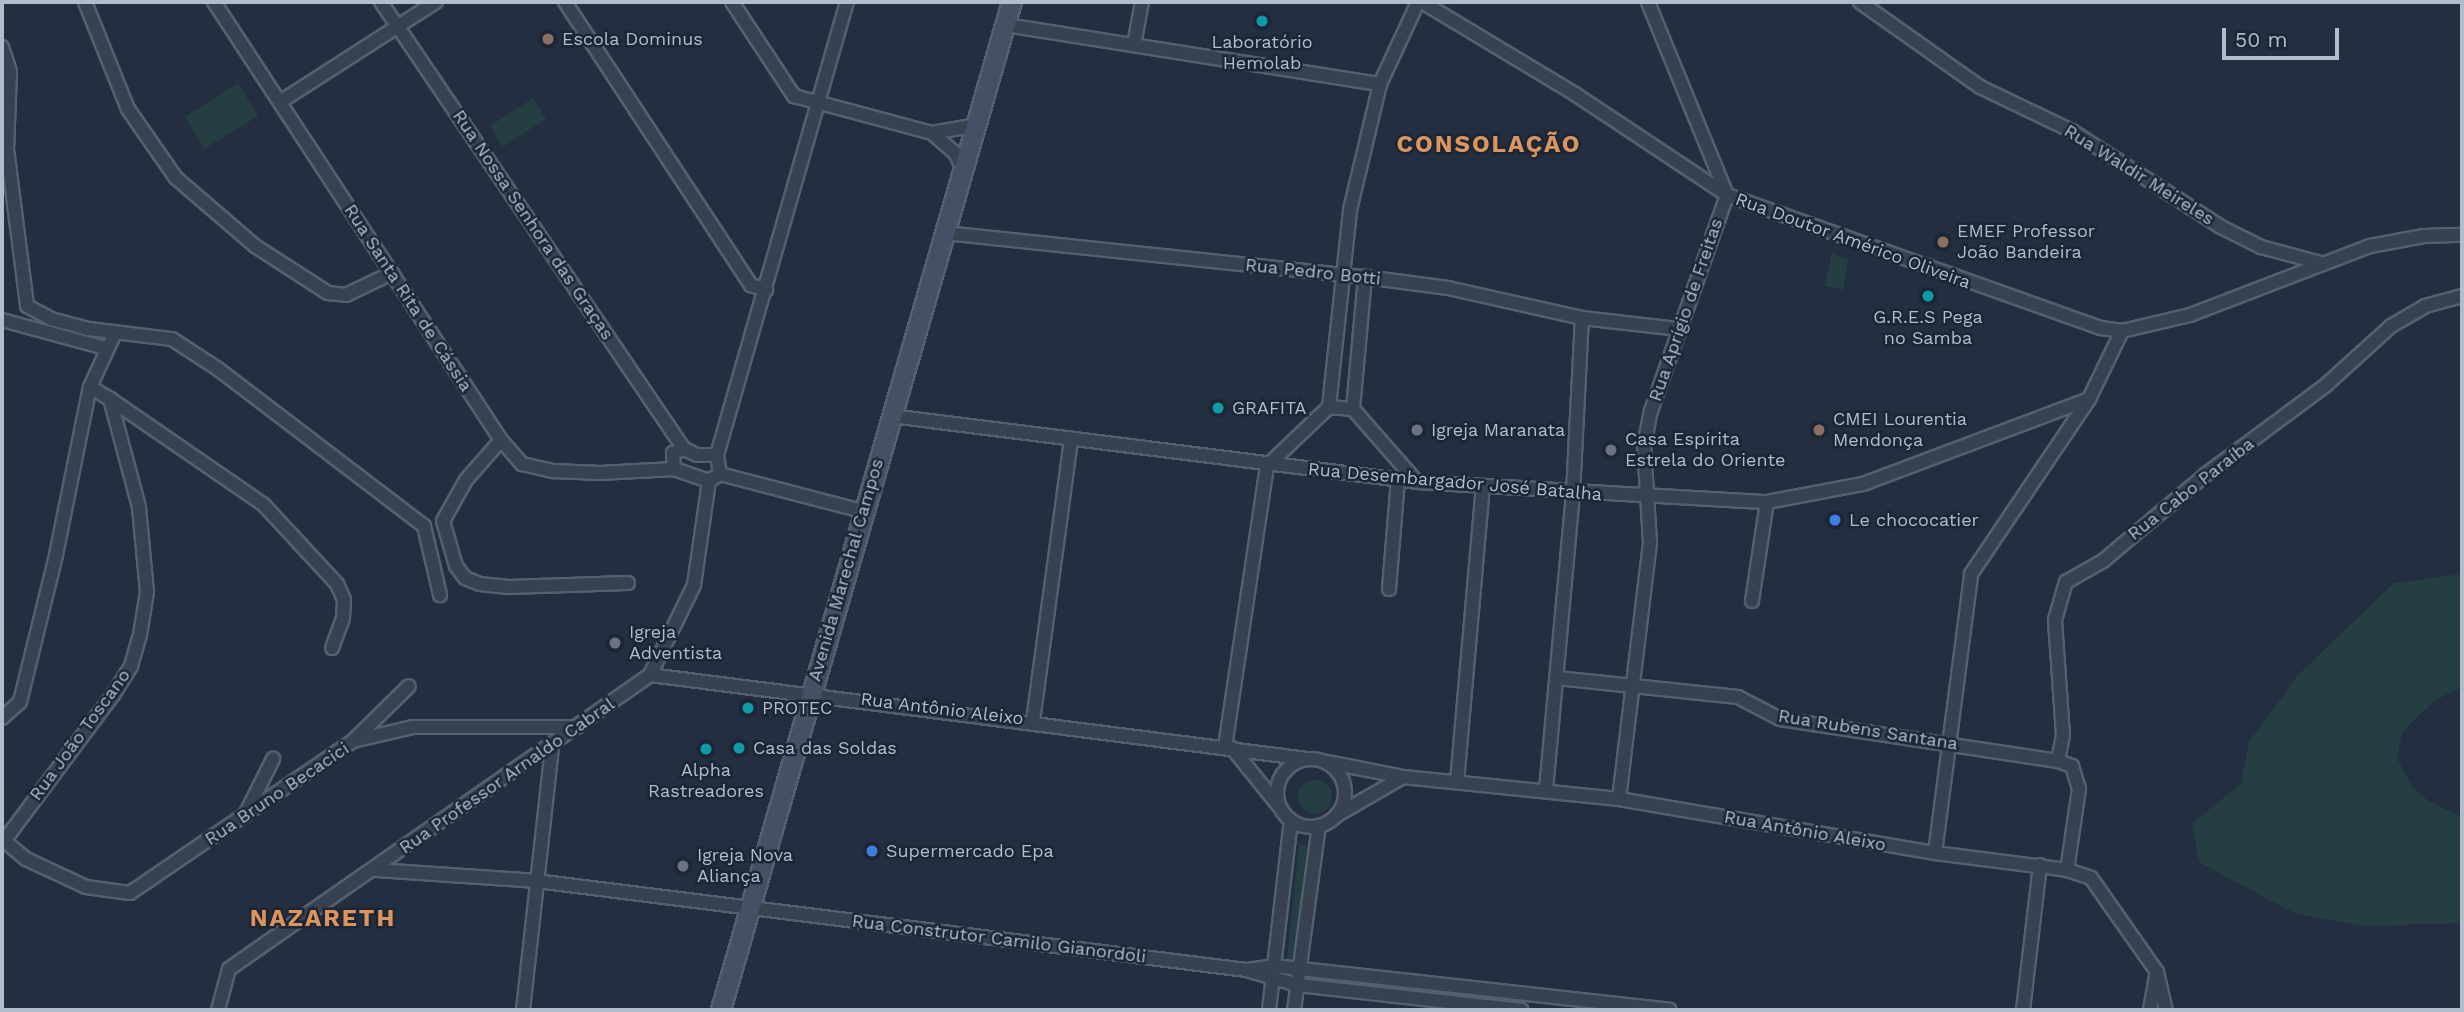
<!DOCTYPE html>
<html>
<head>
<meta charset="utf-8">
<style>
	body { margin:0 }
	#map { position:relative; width:2464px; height:1012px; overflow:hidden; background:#232f41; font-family:"Work Sans",sans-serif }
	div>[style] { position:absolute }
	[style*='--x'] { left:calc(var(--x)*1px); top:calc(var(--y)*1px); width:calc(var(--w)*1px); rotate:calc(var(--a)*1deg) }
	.green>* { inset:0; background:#253e41 }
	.round { border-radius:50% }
	.roads { filter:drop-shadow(2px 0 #555f6e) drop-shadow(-2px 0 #555f6e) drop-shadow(0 2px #555f6e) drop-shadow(0 -2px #555f6e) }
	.street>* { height:12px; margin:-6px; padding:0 6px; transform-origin:6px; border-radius:6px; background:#374150 }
	.street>.ring { margin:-6px; padding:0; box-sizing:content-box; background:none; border:12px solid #374150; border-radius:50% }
	.secondary>* { height:18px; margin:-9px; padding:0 9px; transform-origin:9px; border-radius:9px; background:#455064 }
	.dots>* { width:19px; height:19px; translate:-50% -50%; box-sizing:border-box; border:4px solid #1c2635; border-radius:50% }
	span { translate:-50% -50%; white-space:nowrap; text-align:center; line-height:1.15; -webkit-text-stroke:5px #1c2635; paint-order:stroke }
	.poi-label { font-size:18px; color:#b3bccb }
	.left { translate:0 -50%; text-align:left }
	.street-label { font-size:18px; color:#b3bccb }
	.district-label { font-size:24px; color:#dc955d; font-weight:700; letter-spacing:2px }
	.frame { position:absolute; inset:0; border:4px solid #b3bccb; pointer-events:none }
	.scale { position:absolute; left:2222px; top:28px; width:117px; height:32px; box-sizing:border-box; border:4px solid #b3bccb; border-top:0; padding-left:9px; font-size:21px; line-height:24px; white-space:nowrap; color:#b3bccb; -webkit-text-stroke:5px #1c2635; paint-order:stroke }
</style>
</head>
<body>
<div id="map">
	<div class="green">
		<div style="clip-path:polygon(238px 83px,258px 116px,204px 149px,185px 117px)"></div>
		<div style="clip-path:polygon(533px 98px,546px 119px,503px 147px,490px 126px)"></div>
		<div style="clip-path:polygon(1832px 253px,1848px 259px,1843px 290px,1825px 286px)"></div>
		<div style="clip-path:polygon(2462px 574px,2462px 687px,2434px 701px,2402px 732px,2397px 758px,2411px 785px,2428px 801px,2462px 817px,2462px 923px,2363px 926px,2294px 913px,2199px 862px,2192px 823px,2241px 784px,2249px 742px,2297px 676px,2394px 583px)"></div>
		<div class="round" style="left:1298px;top:780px;width:34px;height:34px"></div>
		<div style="clip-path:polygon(1299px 844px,1307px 846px,1295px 960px,1287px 959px)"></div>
	</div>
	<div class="roads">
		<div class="street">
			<div style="--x:85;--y:2;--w:115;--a:68.1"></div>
			<div style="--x:128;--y:109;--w:84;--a:55.2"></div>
			<div style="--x:176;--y:178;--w:104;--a:40.7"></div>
			<div style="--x:255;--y:246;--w:87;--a:32.8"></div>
			<div style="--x:328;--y:293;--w:18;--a:6"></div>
			<div style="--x:346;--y:295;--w:51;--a:-25.6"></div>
			<div style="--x:214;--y:2;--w:524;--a:56.77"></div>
			<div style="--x:501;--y:440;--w:32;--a:49"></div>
			<div style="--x:522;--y:464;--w:32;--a:13"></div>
			<div style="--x:553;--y:471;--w:47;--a:2.4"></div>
			<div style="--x:600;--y:473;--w:74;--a:-3.1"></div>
			<div style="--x:381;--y:2;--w:540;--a:55.87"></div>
			<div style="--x:565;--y:2;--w:339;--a:56.7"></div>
			<div style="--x:751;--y:285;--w:16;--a:18"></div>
			<div style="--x:732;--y:2;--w:113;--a:56.6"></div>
			<div style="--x:794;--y:96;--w:143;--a:15"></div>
			<div style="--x:932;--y:133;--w:46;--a:-10.1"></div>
			<div style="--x:1422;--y:2;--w:179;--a:31"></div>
			<div style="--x:1575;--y:94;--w:182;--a:33.6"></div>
			<div style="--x:1727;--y:195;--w:397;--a:19.6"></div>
			<div style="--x:2101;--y:328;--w:21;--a:8"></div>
			<div style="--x:2122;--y:331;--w:70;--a:-13.2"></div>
			<div style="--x:2190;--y:315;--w:193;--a:-21"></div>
			<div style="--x:2370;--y:246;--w:55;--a:-10.5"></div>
			<div style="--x:2424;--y:236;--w:38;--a:-2"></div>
			<div style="--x:1860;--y:2;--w:147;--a:35.3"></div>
			<div style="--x:1980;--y:87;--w:102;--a:25.6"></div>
			<div style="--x:2072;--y:131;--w:177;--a:32.8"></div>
			<div style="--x:2221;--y:227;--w:45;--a:26.6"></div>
			<div style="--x:2261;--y:247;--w:62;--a:14.9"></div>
			<div style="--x:1006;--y:25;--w:379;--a:9"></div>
			<div style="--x:1134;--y:45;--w:44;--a:-79.5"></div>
			<div style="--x:2;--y:47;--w:26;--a:72"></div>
			<div style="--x:10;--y:72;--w:77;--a:92.2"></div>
			<div style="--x:7;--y:149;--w:158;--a:82.7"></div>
			<div style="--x:27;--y:306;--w:27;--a:28"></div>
			<div style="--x:51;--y:319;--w:39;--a:15"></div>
			<div style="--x:89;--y:329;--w:84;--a:6.9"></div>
			<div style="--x:172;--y:339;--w:55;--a:33.1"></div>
			<div style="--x:218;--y:369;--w:259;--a:37.3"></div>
			<div style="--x:424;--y:526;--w:71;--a:76.9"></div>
			<div style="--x:280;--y:102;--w:185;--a:-32.7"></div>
			<div style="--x:932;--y:133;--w:32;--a:41"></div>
			<div style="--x:956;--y:154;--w:17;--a:66"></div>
			<div style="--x:945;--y:233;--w:422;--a:6"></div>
			<div style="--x:1365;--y:277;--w:84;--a:7.5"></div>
			<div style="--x:1448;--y:288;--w:137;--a:12.6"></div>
			<div style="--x:1582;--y:318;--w:98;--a:6.5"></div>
			<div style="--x:2;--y:320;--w:107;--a:15.2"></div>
			<div style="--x:110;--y:399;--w:186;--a:34.5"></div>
			<div style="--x:263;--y:504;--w:109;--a:47.2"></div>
			<div style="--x:337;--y:584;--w:17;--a:66"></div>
			<div style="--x:344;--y:600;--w:18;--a:93"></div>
			<div style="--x:343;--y:618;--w:32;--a:110"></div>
			<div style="--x:1329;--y:407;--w:198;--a:-83.9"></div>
			<div style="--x:1350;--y:210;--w:130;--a:-76.6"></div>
			<div style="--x:1380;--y:84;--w:90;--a:-65.1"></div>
			<div style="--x:1353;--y:409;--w:133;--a:-84.8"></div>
			<div style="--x:891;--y:416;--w:530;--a:7.15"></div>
			<div style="--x:1417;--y:482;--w:351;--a:3.3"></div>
			<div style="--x:1767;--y:502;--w:98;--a:-10.6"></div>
			<div style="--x:1863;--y:484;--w:241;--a:-20.6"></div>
			<div style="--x:684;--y:449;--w:14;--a:25"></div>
			<div style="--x:697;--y:455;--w:20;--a:0"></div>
			<div style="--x:717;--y:455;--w:19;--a:81"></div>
			<div style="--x:720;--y:474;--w:13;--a:148"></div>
			<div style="--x:709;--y:481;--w:37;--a:-161"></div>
			<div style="--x:674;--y:469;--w:16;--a:-94"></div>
			<div style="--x:673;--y:453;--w:12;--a:-20"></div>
			<div style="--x:717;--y:455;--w:471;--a:-74"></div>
			<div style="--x:720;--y:474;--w:147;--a:14.6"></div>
			<div style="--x:443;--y:521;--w:47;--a:73.9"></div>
			<div style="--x:456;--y:566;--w:15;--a:53"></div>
			<div style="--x:465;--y:578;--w:16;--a:22"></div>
			<div style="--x:480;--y:584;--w:28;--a:6"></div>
			<div style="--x:508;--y:587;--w:120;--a:-1.9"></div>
			<div style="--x:443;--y:521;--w:47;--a:-60.7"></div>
			<div style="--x:466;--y:480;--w:53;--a:-48.8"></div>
			<div style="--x:1389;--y:589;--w:109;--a:-85.3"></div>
			<div style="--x:1752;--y:601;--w:100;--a:-81.4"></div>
			<div style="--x:650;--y:675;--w:663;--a:7.28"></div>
			<div style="--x:1557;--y:678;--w:182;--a:6"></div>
			<div style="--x:1738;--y:697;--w:47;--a:27.6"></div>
			<div style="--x:1780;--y:719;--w:281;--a:8.6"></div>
			<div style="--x:2058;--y:761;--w:15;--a:20"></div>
			<div style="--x:2072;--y:766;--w:24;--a:73"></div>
			<div style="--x:2079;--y:789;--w:82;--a:98.4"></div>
			<div style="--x:2;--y:718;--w:24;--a:-42"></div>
			<div style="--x:20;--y:702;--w:151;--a:-76.2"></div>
			<div style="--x:56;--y:555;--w:171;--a:-78.6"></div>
			<div style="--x:90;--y:387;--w:57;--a:-65.2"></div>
			<div style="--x:1033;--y:721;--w:285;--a:-82.3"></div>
			<div style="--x:353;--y:741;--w:62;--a:-13.1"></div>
			<div style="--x:413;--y:727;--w:164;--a:0"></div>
			<div style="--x:1225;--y:747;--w:284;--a:-81.5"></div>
			<div style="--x:1267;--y:466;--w:86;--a:-43.6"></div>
			<div style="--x:1329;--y:407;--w:24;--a:5"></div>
			<div style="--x:1353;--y:409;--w:97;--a:48.8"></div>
			<div style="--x:1232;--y:748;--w:73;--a:51.1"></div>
			<div class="ring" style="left:1277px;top:759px;width:56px;height:56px"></div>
			<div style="--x:2058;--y:761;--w:26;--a:-79"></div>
			<div style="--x:2063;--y:735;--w:115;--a:-94"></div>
			<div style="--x:2055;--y:620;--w:40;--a:-74"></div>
			<div style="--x:2066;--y:582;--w:43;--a:-29.6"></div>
			<div style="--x:2103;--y:561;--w:133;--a:-40.1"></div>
			<div style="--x:2205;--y:475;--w:151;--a:-36.6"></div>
			<div style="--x:2326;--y:385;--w:88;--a:-42.2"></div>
			<div style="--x:2391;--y:326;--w:39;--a:-30"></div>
			<div style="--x:2425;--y:306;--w:38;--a:-15"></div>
			<div style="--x:1327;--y:762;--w:77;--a:11.2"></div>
			<div style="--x:1403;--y:777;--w:217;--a:5.8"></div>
			<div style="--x:1619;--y:799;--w:321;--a:9.7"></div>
			<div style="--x:1935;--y:853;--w:133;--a:7.3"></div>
			<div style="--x:2067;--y:870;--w:25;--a:18"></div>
			<div style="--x:2091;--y:878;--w:115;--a:54.9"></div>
			<div style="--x:2157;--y:972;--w:39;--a:77"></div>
			<div style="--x:1457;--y:782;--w:296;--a:-85"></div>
			<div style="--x:1546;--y:790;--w:297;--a:-84.8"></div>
			<div style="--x:1573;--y:494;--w:176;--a:-87.1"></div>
			<div style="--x:1619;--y:799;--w:258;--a:-83.1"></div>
			<div style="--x:1650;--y:543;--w:97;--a:-93.5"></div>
			<div style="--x:1644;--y:446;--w:36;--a:-79"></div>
			<div style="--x:1651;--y:411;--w:229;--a:-70.6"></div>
			<div style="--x:1727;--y:195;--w:209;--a:-112.3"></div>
			<div style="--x:245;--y:815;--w:63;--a:-63.4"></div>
			<div style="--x:1337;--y:815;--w:76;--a:-29.9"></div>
			<div style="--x:2;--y:839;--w:31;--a:40"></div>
			<div style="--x:26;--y:859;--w:66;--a:25"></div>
			<div style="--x:86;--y:887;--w:44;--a:7.8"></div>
			<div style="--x:130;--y:893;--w:270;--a:-34.3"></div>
			<div style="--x:353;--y:741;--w:78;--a:-44.5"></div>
			<div style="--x:4;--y:841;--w:182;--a:-53.3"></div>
			<div style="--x:113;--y:695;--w:34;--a:-58"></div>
			<div style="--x:131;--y:666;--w:32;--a:-74"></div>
			<div style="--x:140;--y:635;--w:44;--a:-80.8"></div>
			<div style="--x:147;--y:592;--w:85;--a:-95.4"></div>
			<div style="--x:139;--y:507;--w:112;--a:-105"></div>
			<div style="--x:110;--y:399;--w:23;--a:-149"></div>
			<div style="--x:1935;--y:853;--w:281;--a:-82.6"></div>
			<div style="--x:1971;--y:574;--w:211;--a:-56"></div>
			<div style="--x:2089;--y:399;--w:76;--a:-64.1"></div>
			<div style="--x:375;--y:870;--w:161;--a:3.9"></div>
			<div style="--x:536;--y:881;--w:716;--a:7.14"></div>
			<div style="--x:1246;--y:970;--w:54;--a:16.1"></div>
			<div style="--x:1298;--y:985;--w:225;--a:6.4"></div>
			<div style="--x:1247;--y:970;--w:27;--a:-8"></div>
			<div style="--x:1274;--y:966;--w:398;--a:6.3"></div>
			<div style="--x:218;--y:1010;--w:42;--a:-75"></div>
			<div style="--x:229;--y:969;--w:513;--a:-34.93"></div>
			<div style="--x:650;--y:675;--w:100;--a:-63.9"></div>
			<div style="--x:694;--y:585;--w:105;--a:-81.8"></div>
			<div style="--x:523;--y:1010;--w:266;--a:-83.7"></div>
			<div style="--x:1269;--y:1010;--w:190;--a:-83.4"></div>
			<div style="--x:1294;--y:1010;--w:186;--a:-82.3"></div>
			<div style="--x:2023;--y:1010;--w:146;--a:-83.3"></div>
			<div style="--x:2150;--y:1010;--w:39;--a:-80"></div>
		</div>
		<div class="secondary">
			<div style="--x:721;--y:1010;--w:1049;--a:-73.9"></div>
		</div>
	</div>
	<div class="dots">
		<div style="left:1262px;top:21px;background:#0f9aa8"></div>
		<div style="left:548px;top:39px;background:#8d6e63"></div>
		<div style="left:1943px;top:242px;background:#8d6e63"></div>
		<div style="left:1928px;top:296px;background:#0f9aa8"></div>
		<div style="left:1218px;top:408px;background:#0f9aa8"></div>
		<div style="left:1417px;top:430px;background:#6b7280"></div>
		<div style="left:1819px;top:430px;background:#8d6e63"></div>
		<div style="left:1611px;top:450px;background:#6b7280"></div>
		<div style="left:1835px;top:520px;background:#3f7fe0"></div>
		<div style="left:615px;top:643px;background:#6b7280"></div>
		<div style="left:748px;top:708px;background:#0f9aa8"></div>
		<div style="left:739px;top:748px;background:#0f9aa8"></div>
		<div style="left:706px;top:749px;background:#0f9aa8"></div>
		<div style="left:872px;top:851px;background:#3f7fe0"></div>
		<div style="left:683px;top:866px;background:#6b7280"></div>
	</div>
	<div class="poi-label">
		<span class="left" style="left:562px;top:39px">Escola Dominus</span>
		<span style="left:1262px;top:53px">Laboratório<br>Hemolab</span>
		<span class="left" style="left:1957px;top:242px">EMEF Professor<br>João Bandeira</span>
		<span style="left:1928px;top:328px">G.R.E.S Pega<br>no Samba</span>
		<span class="left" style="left:1232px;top:408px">GRAFITA</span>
		<span class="left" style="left:1833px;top:430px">CMEI Lourentia<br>Mendonça</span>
		<span class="left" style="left:1431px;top:430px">Igreja Maranata</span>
		<span class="left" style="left:1625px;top:450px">Casa Espírita<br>Estrela do Oriente</span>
		<span class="left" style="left:1849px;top:520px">Le chococatier</span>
		<span class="left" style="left:629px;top:643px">Igreja<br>Adventista</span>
		<span class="left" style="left:762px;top:708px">PROTEC</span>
		<span class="left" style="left:753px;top:748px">Casa das Soldas</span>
		<span style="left:706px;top:781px">Alpha<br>Rastreadores</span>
		<span class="left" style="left:886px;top:851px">Supermercado Epa</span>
		<span class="left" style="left:697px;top:866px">Igreja Nova<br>Aliança</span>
	</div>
	<div class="street-label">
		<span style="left:2139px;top:175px;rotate:32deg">Rua Waldir Meireles</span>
		<span style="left:533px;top:225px;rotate:56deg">Rua Nossa Senhora das Graças</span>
		<span style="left:1853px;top:241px;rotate:20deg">Rua Doutor Américo Oliveira</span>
		<span style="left:1313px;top:272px;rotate:6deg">Rua Pedro Botti</span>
		<span style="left:408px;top:298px;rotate:57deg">Rua Santa Rita de Cássia</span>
		<span style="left:1686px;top:310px;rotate:-71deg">Rua Aprígio de Freitas</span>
		<span style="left:1455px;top:482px;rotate:5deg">Rua Desembargador José Batalha</span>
		<span style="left:2191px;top:489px;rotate:-38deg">Rua Cabo Paraíba</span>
		<span style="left:846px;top:570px;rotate:-74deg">Avenida Marechal Campos</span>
		<span style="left:942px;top:709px;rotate:7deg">Rua Antônio Aleixo</span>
		<span style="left:1868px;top:730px;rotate:9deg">Rua Rubens Santana</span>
		<span style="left:80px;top:735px;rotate:-54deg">Rua João Toscano</span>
		<span style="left:507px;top:776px;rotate:-35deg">Rua Professor Arnaldo Cabral</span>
		<span style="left:277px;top:794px;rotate:-34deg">Rua Bruno Becacici</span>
		<span style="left:1805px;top:831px;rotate:10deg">Rua Antônio Aleixo</span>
		<span style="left:999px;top:939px;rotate:7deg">Rua Construtor Camilo Gianordoli</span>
	</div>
	<div class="district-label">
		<span style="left:1489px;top:145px">CONSOLAÇÃO</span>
		<span style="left:323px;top:919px">NAZARETH</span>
	</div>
	<div class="frame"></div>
	<div class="scale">50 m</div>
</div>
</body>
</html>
